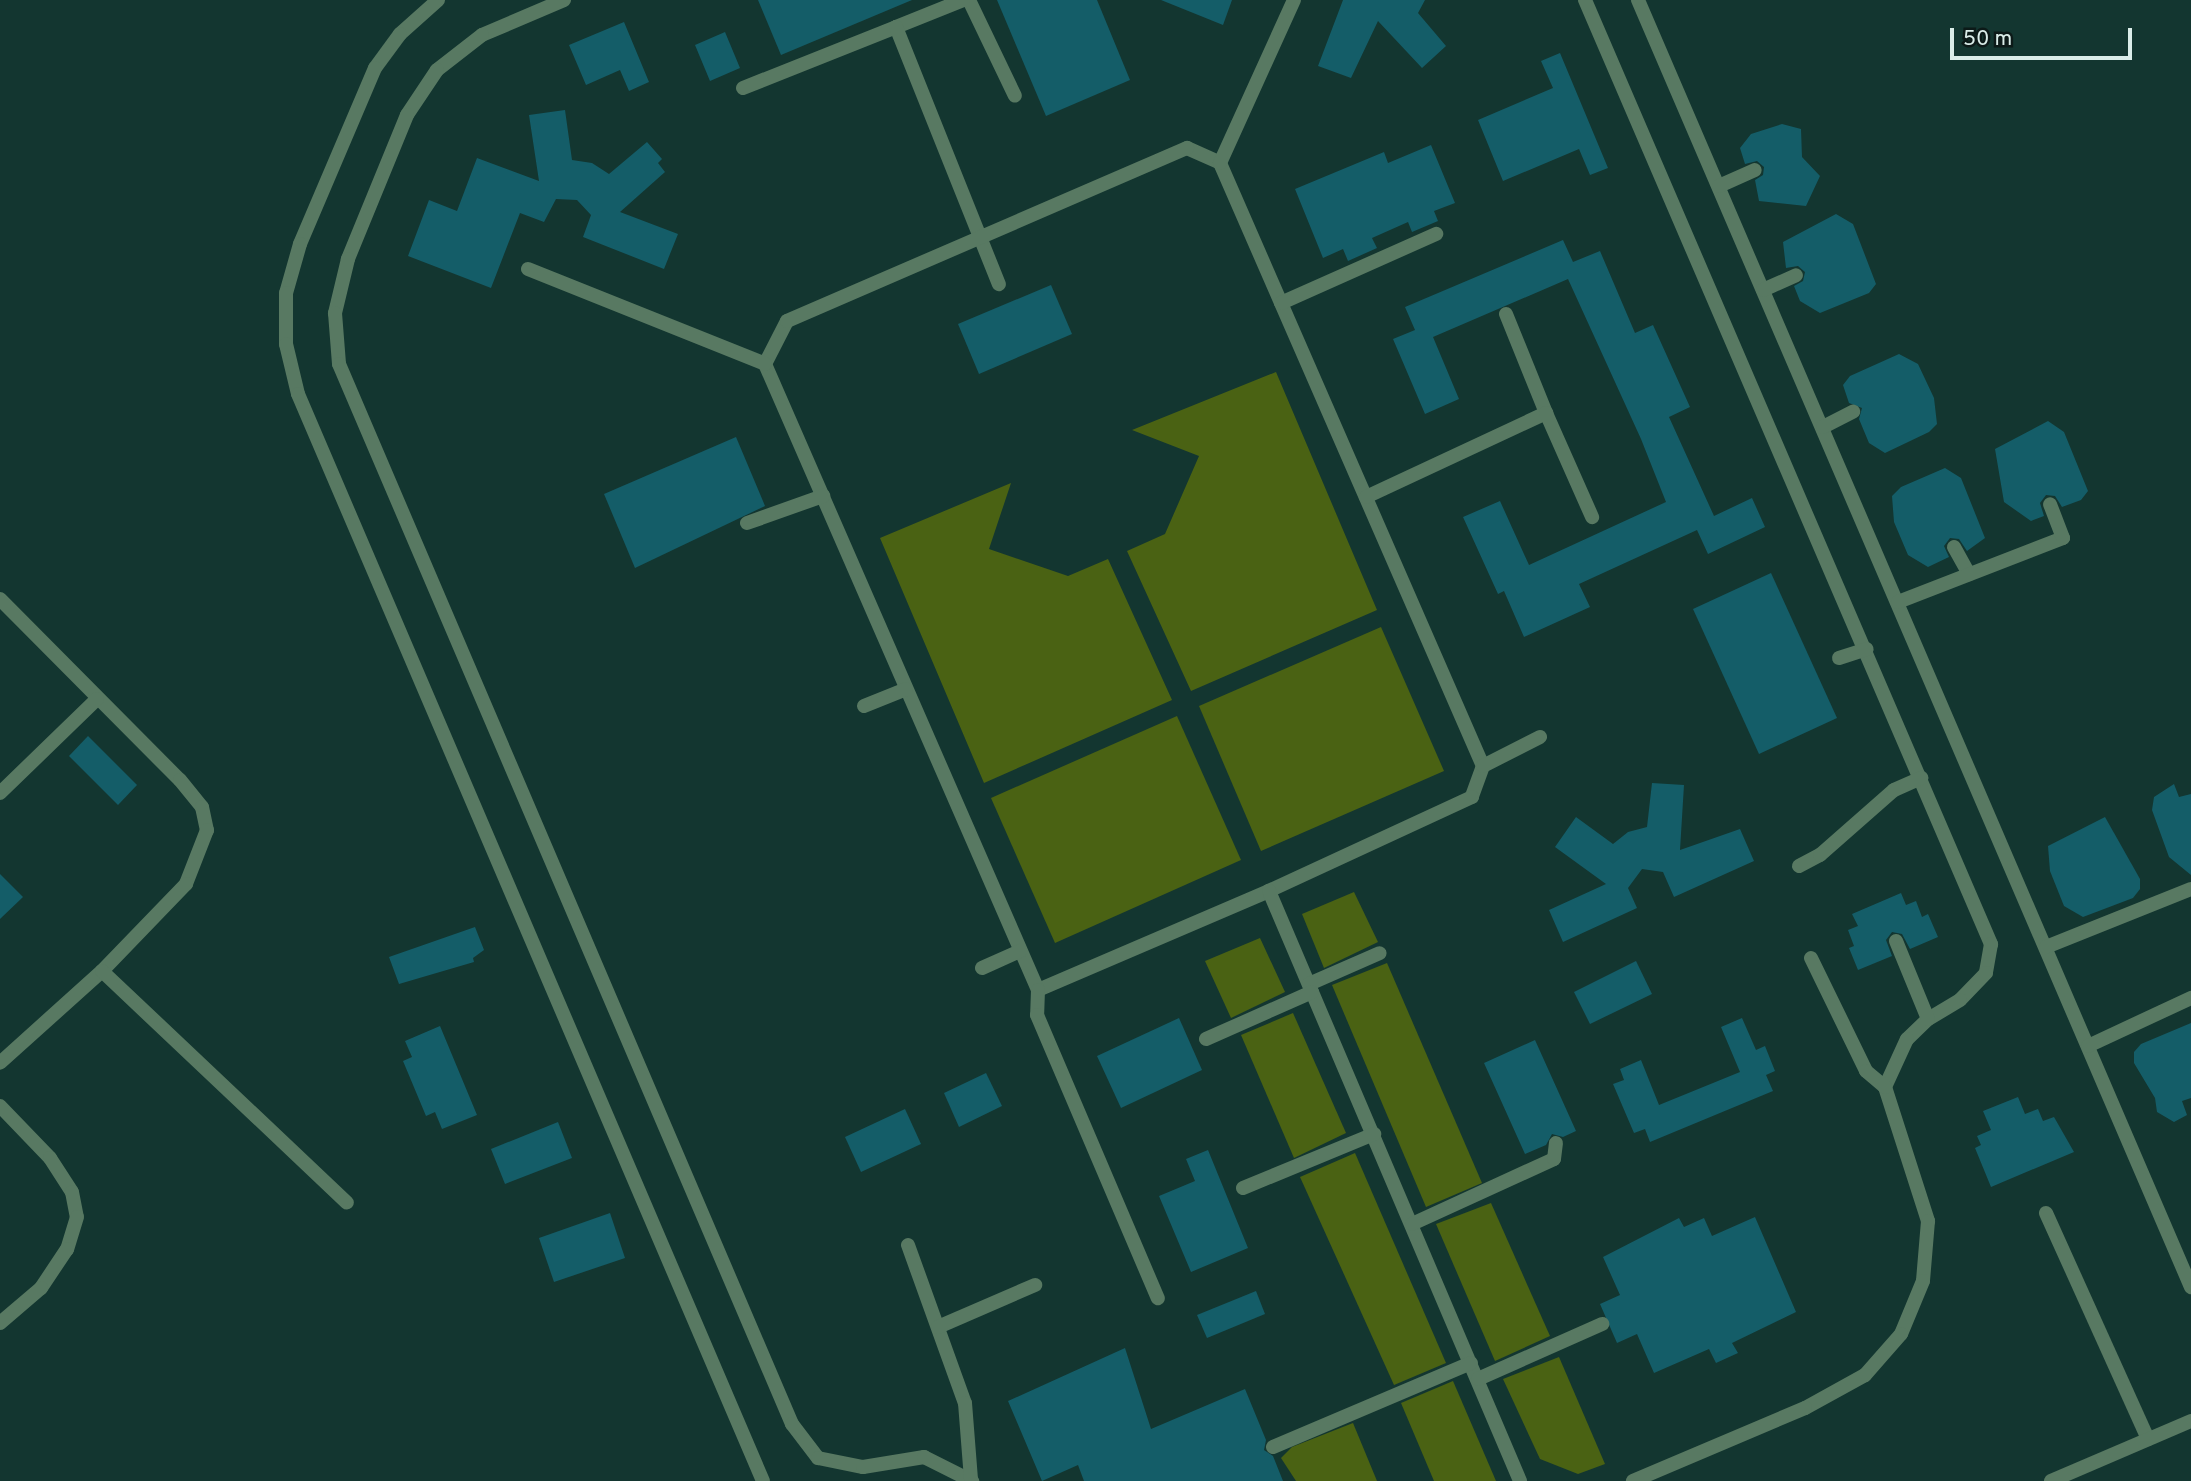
<!DOCTYPE html>
<html>
<head>
<meta charset="utf-8">
<style>
	body { margin:0 }
	#map { position:relative; width:2191px; height:1481px; overflow:hidden; background:#133630; font-family:Overpass,sans-serif }
	div>[style] { position:absolute }
	[style*='--x'] { left:calc(var(--x)*1px); top:calc(var(--y)*1px); width:calc(var(--w)*1px); rotate:calc(var(--a)*1deg) }
	.green>* { inset:0; background:#4a6213 }
	.building>* { inset:0; background:#145d68 }
	.street>* { height:14px; margin:-7px; padding:0 7px; transform-origin:7px; border-radius:7px; background:#587962 }
	span { translate:-50% -50%; white-space:nowrap; text-align:center; line-height:1.15; -webkit-text-stroke:5px #0c1a18; paint-order:stroke }
	.scale { position:absolute; left:1950px; top:28px; width:182px; height:32px; box-sizing:border-box; border:4px solid #daede9; border-top:0; padding-left:9px; font-size:21px; line-height:24px; white-space:nowrap; color:#daede9; -webkit-text-stroke:5px #0c1a18; paint-order:stroke }
</style>
</head>
<body>
<div id="map">
	<div class="green">
		<div style="clip-path:polygon(1276px 372px,1377px 610px,1191px 691px,1127px 551px,1165px 534px,1199px 456px,1132px 430px)"></div>
		<div style="clip-path:polygon(1011px 483px,989px 549px,1068px 576px,1108px 559px,1172px 700px,984px 783px,880px 538px)"></div>
		<div style="clip-path:polygon(1381px 627px,1444px 771px,1261px 851px,1199px 706px)"></div>
		<div style="clip-path:polygon(1177px 716px,1241px 860px,1055px 943px,991px 798px)"></div>
		<div style="clip-path:polygon(1354px 892px,1378px 942px,1324px 968px,1302px 914px)"></div>
		<div style="clip-path:polygon(1260px 938px,1285px 992px,1231px 1018px,1205px 961px)"></div>
		<div style="clip-path:polygon(1387px 963px,1482px 1183px,1426px 1207px,1332px 985px)"></div>
		<div style="clip-path:polygon(1293px 1013px,1346px 1133px,1294px 1158px,1241px 1035px)"></div>
		<div style="clip-path:polygon(1355px 1153px,1446px 1363px,1394px 1385px,1300px 1177px)"></div>
		<div style="clip-path:polygon(1491px 1203px,1550px 1336px,1495px 1361px,1436px 1224px)"></div>
		<div style="clip-path:polygon(1559px 1357px,1605px 1464px,1578px 1474px,1540px 1459px,1503px 1379px)"></div>
		<div style="clip-path:polygon(1453px 1381px,1496px 1481px,1434px 1481px,1401px 1403px)"></div>
		<div style="clip-path:polygon(1353px 1423px,1377px 1481px,1296px 1481px,1281px 1458px,1292px 1447px)"></div>
	</div>
	<div class="building">
		<div style="clip-path:polygon(758px 0,912px 0,781px 55px)"></div>
		<div style="clip-path:polygon(997px 0,1097px 0,1130px 80px,1046px 116px)"></div>
		<div style="clip-path:polygon(1161px 0,1232px 0,1223px 25px)"></div>
		<div style="clip-path:polygon(1343px 0,1425px 0,1418px 13px,1446px 46px,1422px 68px,1378px 21px,1351px 78px,1318px 66px)"></div>
		<div style="clip-path:polygon(624px 22px,649px 82px,629px 91px,620px 70px,586px 85px,569px 45px)"></div>
		<div style="clip-path:polygon(725px 32px,740px 68px,710px 81px,695px 45px)"></div>
		<div style="clip-path:polygon(1560px 53px,1608px 168px,1590px 175px,1579px 149px,1503px 181px,1478px 120px,1553px 88px,1541px 61px)"></div>
		<div style="clip-path:polygon(565px 110px,572px 160px,592px 163px,609px 174px,647px 142px,662px 159px,658px 163px,665px 172px,620px 212px,678px 234px,664px 269px,583px 237px,591px 215px,577px 200px,556px 199px,544px 222px,520px 213px,491px 288px,408px 256px,429px 200px,457px 211px,477px 158px,539px 181px,529px 115px)"></div>
		<div style="clip-path:polygon(1782px 124px,1801px 129px,1802px 157px,1820px 176px,1806px 206px,1759px 201px,1755px 180px,1763px 175px,1764px 167px,1757px 161px,1745px 164px,1740px 148px,1751px 134px)"></div>
		<div style="clip-path:polygon(1431px 145px,1455px 203px,1434px 211px,1438px 221px,1412px 232px,1408px 222px,1372px 238px,1377px 248px,1348px 261px,1343px 249px,1323px 258px,1295px 189px,1384px 152px,1388px 163px)"></div>
		<div style="clip-path:polygon(1836px 214px,1853px 224px,1876px 284px,1869px 293px,1820px 313px,1800px 301px,1794px 286px,1803px 281px,1805px 272px,1798px 266px,1786px 268px,1783px 242px)"></div>
		<div style="clip-path:polygon(1563px 240px,1573px 262px,1600px 251px,1635px 333px,1653px 325px,1690px 407px,1669px 417px,1714px 516px,1752px 498px,1765px 527px,1708px 554px,1697px 530px,1579px 584px,1590px 607px,1524px 637px,1504px 591px,1498px 594px,1463px 517px,1500px 501px,1529px 565px,1666px 502px,1641px 439px,1568px 279px,1433px 337px,1459px 399px,1425px 414px,1393px 339px,1415px 330px,1405px 307px)"></div>
		<div style="clip-path:polygon(1051px 285px,1072px 334px,979px 374px,958px 324px)"></div>
		<div style="clip-path:polygon(1899px 354px,1918px 364px,1934px 398px,1937px 424px,1929px 432px,1885px 453px,1869px 443px,1859px 419px,1862px 408px,1849px 403px,1843px 385px,1850px 376px)"></div>
		<div style="clip-path:polygon(2048px 421px,2064px 432px,2088px 491px,2081px 500px,2062px 507px,2055px 496px,2046px 495px,2040px 503px,2044px 516px,2031px 521px,2004px 502px,1995px 449px)"></div>
		<div style="clip-path:polygon(736px 437px,765px 506px,635px 568px,604px 494px)"></div>
		<div style="clip-path:polygon(1945px 468px,1961px 478px,1985px 538px,1967px 551px,1959px 539px,1950px 538px,1944px 546px,1949px 557px,1928px 567px,1908px 555px,1894px 522px,1892px 496px,1901px 487px)"></div>
		<div style="clip-path:polygon(1771px 573px,1837px 718px,1759px 754px,1693px 609px)"></div>
		<div style="clip-path:polygon(88px 736px,137px 785px,118px 805px,69px 756px)"></div>
		<div style="clip-path:polygon(1652px 783px,1684px 785px,1680px 850px,1740px 829px,1754px 861px,1674px 897px,1663px 872px,1642px 869px,1628px 888px,1637px 908px,1563px 942px,1549px 910px,1606px 884px,1555px 847px,1576px 817px,1613px 844px,1628px 832px,1647px 827px)"></div>
		<div style="clip-path:polygon(2174px 784px,2179px 797px,2191px 794px,2191px 875px,2169px 857px,2152px 810px,2154px 797px)"></div>
		<div style="clip-path:polygon(2105px 817px,2140px 879px,2140px 889px,2133px 898px,2083px 917px,2064px 906px,2050px 871px,2048px 846px)"></div>
		<div style="clip-path:polygon(0 874px,23px 897px,0 919px)"></div>
		<div style="clip-path:polygon(1901px 893px,1906px 905px,1916px 901px,1922px 917px,1928px 914px,1938px 937px,1910px 949px,1902px 934px,1892px 932px,1886px 940px,1892px 956px,1858px 970px,1849px 948px,1854px 946px,1848px 930px,1858px 926px,1852px 914px)"></div>
		<div style="clip-path:polygon(475px 927px,484px 950px,473px 958px,474px 962px,399px 984px,389px 957px)"></div>
		<div style="clip-path:polygon(1636px 961px,1652px 994px,1590px 1024px,1574px 992px)"></div>
		<div style="clip-path:polygon(1179px 1018px,1202px 1070px,1121px 1108px,1097px 1056px)"></div>
		<div style="clip-path:polygon(1742px 1018px,1756px 1050px,1765px 1046px,1775px 1071px,1766px 1075px,1773px 1091px,1650px 1142px,1645px 1129px,1634px 1133px,1613px 1084px,1624px 1080px,1620px 1069px,1641px 1060px,1659px 1105px,1740px 1072px,1721px 1027px)"></div>
		<div style="clip-path:polygon(2191px 1023px,2191px 1098px,2182px 1101px,2187px 1115px,2174px 1122px,2157px 1112px,2155px 1098px,2134px 1063px,2134px 1052px,2141px 1044px)"></div>
		<div style="clip-path:polygon(440px 1026px,477px 1115px,442px 1129px,435px 1112px,426px 1116px,403px 1061px,412px 1057px,405px 1041px)"></div>
		<div style="clip-path:polygon(1535px 1040px,1576px 1131px,1563px 1137px,1552px 1134px,1546px 1145px,1525px 1154px,1484px 1063px)"></div>
		<div style="clip-path:polygon(986px 1073px,1002px 1106px,959px 1127px,944px 1093px)"></div>
		<div style="clip-path:polygon(2018px 1097px,2025px 1114px,2038px 1109px,2043px 1121px,2054px 1117px,2074px 1152px,1991px 1187px,1975px 1148px,1981px 1145px,1977px 1136px,1991px 1130px,1983px 1111px)"></div>
		<div style="clip-path:polygon(905px 1109px,921px 1144px,861px 1172px,845px 1137px)"></div>
		<div style="clip-path:polygon(558px 1122px,572px 1158px,505px 1184px,491px 1149px)"></div>
		<div style="clip-path:polygon(1208px 1150px,1248px 1248px,1191px 1272px,1159px 1196px,1195px 1181px,1186px 1159px)"></div>
		<div style="clip-path:polygon(610px 1213px,625px 1258px,554px 1282px,539px 1238px)"></div>
		<div style="clip-path:polygon(1755px 1217px,1796px 1312px,1732px 1343px,1738px 1353px,1716px 1363px,1709px 1349px,1654px 1373px,1637px 1334px,1617px 1343px,1600px 1304px,1620px 1295px,1603px 1257px,1679px 1218px,1684px 1227px,1704px 1218px,1712px 1236px)"></div>
		<div style="clip-path:polygon(1256px 1291px,1265px 1314px,1207px 1338px,1197px 1315px)"></div>
		<div style="clip-path:polygon(1125px 1348px,1151px 1429px,1245px 1389px,1266px 1440px,1264px 1450px,1273px 1456px,1283px 1481px,1084px 1481px,1078px 1465px,1042px 1481px,1008px 1401px)"></div>
	</div>
	<div class="street">
		<div style="--x:438;--y:0;--w:51;--a:138.2"></div>
		<div style="--x:400;--y:34;--w:42;--a:126.3"></div>
		<div style="--x:375;--y:68;--w:191;--a:113.1"></div>
		<div style="--x:300;--y:244;--w:51;--a:105.9"></div>
		<div style="--x:286;--y:293;--w:51;--a:90"></div>
		<div style="--x:286;--y:344;--w:51;--a:76.5"></div>
		<div style="--x:298;--y:394;--w:1182;--a:66.84"></div>
		<div style="--x:564;--y:0;--w:89;--a:156.9"></div>
		<div style="--x:482;--y:35;--w:57;--a:142.1"></div>
		<div style="--x:437;--y:70;--w:54;--a:123.7"></div>
		<div style="--x:407;--y:115;--w:156;--a:112.3"></div>
		<div style="--x:348;--y:259;--w:56;--a:103.5"></div>
		<div style="--x:335;--y:313;--w:51;--a:85.5"></div>
		<div style="--x:339;--y:364;--w:1153;--a:66.86"></div>
		<div style="--x:792;--y:1424;--w:43;--a:52.6"></div>
		<div style="--x:818;--y:1458;--w:46;--a:11.3"></div>
		<div style="--x:863;--y:1467;--w:62;--a:-9.3"></div>
		<div style="--x:924;--y:1457;--w:54;--a:26.6"></div>
		<div style="--x:969;--y:0;--w:106;--a:64.4"></div>
		<div style="--x:1585;--y:0;--w:1028;--a:66.73"></div>
		<div style="--x:1991;--y:944;--w:29;--a:100"></div>
		<div style="--x:1986;--y:973;--w:37;--a:134"></div>
		<div style="--x:1960;--y:1000;--w:37;--a:149"></div>
		<div style="--x:1928;--y:1019;--w:29;--a:136"></div>
		<div style="--x:1907;--y:1039;--w:53;--a:114.6"></div>
		<div style="--x:1885;--y:1087;--w:141;--a:72.2"></div>
		<div style="--x:1928;--y:1221;--w:60;--a:94.8"></div>
		<div style="--x:1923;--y:1281;--w:57;--a:112.5"></div>
		<div style="--x:1901;--y:1334;--w:55;--a:131.3"></div>
		<div style="--x:1865;--y:1375;--w:68;--a:151.2"></div>
		<div style="--x:1805;--y:1408;--w:187;--a:157"></div>
		<div style="--x:1638;--y:0;--w:1401;--a:66.75"></div>
		<div style="--x:896;--y:27;--w:72;--a:-21.9"></div>
		<div style="--x:743;--y:88;--w:165;--a:-21.7"></div>
		<div style="--x:896;--y:27;--w:277;--a:68.2"></div>
		<div style="--x:1187;--y:148;--w:36;--a:24"></div>
		<div style="--x:1220;--y:163;--w:658;--a:66.44"></div>
		<div style="--x:1483;--y:766;--w:33;--a:110"></div>
		<div style="--x:1472;--y:797;--w:224;--a:155.2"></div>
		<div style="--x:1269;--y:891;--w:251;--a:156.8"></div>
		<div style="--x:1038;--y:990;--w:683;--a:-113.56"></div>
		<div style="--x:765;--y:364;--w:48;--a:-62.9"></div>
		<div style="--x:787;--y:321;--w:436;--a:-23.4"></div>
		<div style="--x:1220;--y:163;--w:179;--a:-65.6"></div>
		<div style="--x:1719;--y:186;--w:39;--a:-24"></div>
		<div style="--x:528;--y:269;--w:255;--a:21.8"></div>
		<div style="--x:1763;--y:290;--w:36;--a:-24"></div>
		<div style="--x:1281;--y:303;--w:170;--a:-24"></div>
		<div style="--x:1506;--y:314;--w:107;--a:68"></div>
		<div style="--x:1823;--y:427;--w:34;--a:-27"></div>
		<div style="--x:1366;--y:497;--w:199;--a:-25"></div>
		<div style="--x:1546;--y:413;--w:114;--a:66.1"></div>
		<div style="--x:747;--y:523;--w:81;--a:-19.6"></div>
		<div style="--x:1954;--y:547;--w:31;--a:61"></div>
		<div style="--x:0;--y:599;--w:255;--a:45.2"></div>
		<div style="--x:180;--y:780;--w:35;--a:51"></div>
		<div style="--x:202;--y:807;--w:24;--a:78"></div>
		<div style="--x:207;--y:830;--w:58;--a:111.3"></div>
		<div style="--x:186;--y:884;--w:121;--a:134"></div>
		<div style="--x:102;--y:971;--w:137;--a:138"></div>
		<div style="--x:1898;--y:602;--w:177;--a:-21.2"></div>
		<div style="--x:2063;--y:538;--w:36;--a:-111"></div>
		<div style="--x:1839;--y:658;--w:29;--a:-18"></div>
		<div style="--x:864;--y:706;--w:45;--a:-22"></div>
		<div style="--x:1483;--y:766;--w:64;--a:-27"></div>
		<div style="--x:0;--y:793;--w:135;--a:-44.1"></div>
		<div style="--x:1799;--y:866;--w:24;--a:-28"></div>
		<div style="--x:1820;--y:855;--w:98;--a:-41.3"></div>
		<div style="--x:1894;--y:790;--w:30;--a:-24"></div>
		<div style="--x:1269;--y:891;--w:641;--a:66.95"></div>
		<div style="--x:1896;--y:941;--w:84;--a:67.7"></div>
		<div style="--x:2046;--y:947;--w:156;--a:-21.8"></div>
		<div style="--x:1811;--y:958;--w:126;--a:64"></div>
		<div style="--x:1866;--y:1071;--w:25;--a:40"></div>
		<div style="--x:982;--y:968;--w:42;--a:-24.1"></div>
		<div style="--x:102;--y:971;--w:337;--a:43.4"></div>
		<div style="--x:1309;--y:984;--w:77;--a:-23.6"></div>
		<div style="--x:1038;--y:990;--w:25;--a:92"></div>
		<div style="--x:1037;--y:1015;--w:308;--a:66.9"></div>
		<div style="--x:1206;--y:1039;--w:116;--a:-23.9"></div>
		<div style="--x:2088;--y:1046;--w:114;--a:-25"></div>
		<div style="--x:0;--y:1106;--w:72;--a:46.1"></div>
		<div style="--x:50;--y:1158;--w:40;--a:57.1"></div>
		<div style="--x:72;--y:1192;--w:25;--a:79"></div>
		<div style="--x:77;--y:1217;--w:34;--a:107"></div>
		<div style="--x:67;--y:1249;--w:47;--a:123.7"></div>
		<div style="--x:41;--y:1288;--w:54;--a:139.5"></div>
		<div style="--x:1243;--y:1188;--w:142;--a:-22.4"></div>
		<div style="--x:2046;--y:1213;--w:248;--a:65.7"></div>
		<div style="--x:1412;--y:1224;--w:156;--a:-24.6"></div>
		<div style="--x:1554;--y:1159;--w:16;--a:-83"></div>
		<div style="--x:908;--y:1245;--w:168;--a:70.2"></div>
		<div style="--x:965;--y:1403;--w:77;--a:85.5"></div>
		<div style="--x:938;--y:1327;--w:106;--a:-23.4"></div>
		<div style="--x:1478;--y:1379;--w:136;--a:-23.9"></div>
		<div style="--x:1273;--y:1447;--w:215;--a:-23"></div>
		<div style="--x:2051;--y:1481;--w:152;--a:-23.2"></div>
	</div>
	<div class="scale">50 m</div>
</div>
</body>
</html>
